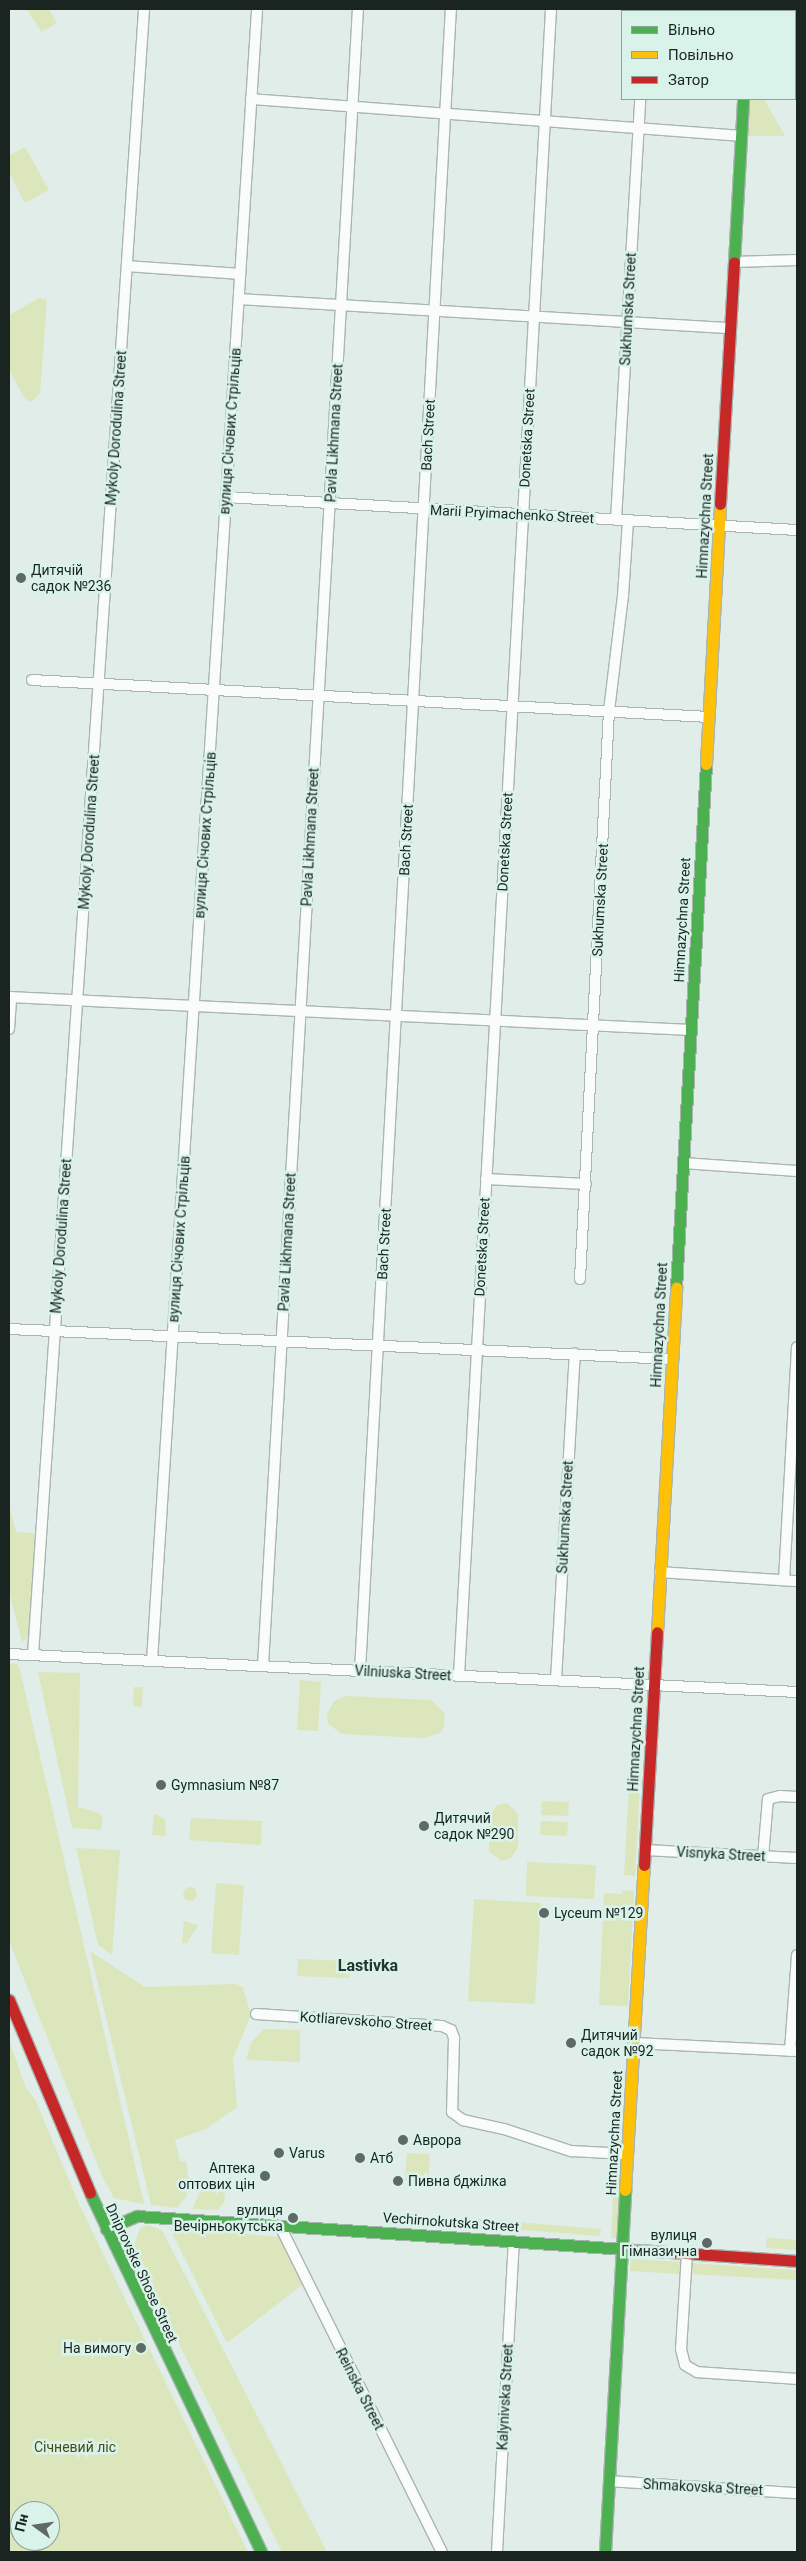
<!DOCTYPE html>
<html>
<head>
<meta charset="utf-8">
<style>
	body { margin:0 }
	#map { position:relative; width:806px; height:2561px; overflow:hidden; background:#e0ede9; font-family:Roboto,sans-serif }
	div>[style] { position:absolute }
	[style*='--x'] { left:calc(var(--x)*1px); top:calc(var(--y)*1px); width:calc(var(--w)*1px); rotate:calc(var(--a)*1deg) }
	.green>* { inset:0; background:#dce6bd }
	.round { border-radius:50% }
	.roads { filter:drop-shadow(1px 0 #aab5b1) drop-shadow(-1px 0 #aab5b1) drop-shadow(0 1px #aab5b1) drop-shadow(0 -1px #aab5b1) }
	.street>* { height:10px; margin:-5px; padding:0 5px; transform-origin:5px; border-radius:5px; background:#fafcfc }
	.fast>* { height:11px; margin:-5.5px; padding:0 5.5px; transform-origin:5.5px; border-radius:5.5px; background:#4caf50 }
	.slow>* { height:11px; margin:-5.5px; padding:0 5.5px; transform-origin:5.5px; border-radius:5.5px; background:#ffc107 }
	.jam>* { height:11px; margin:-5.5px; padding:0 5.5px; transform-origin:5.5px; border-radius:5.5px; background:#c62828 }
	.rail>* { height:4.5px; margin-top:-2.25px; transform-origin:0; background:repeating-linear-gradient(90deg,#daf3ea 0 8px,#cbcfce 0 16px); box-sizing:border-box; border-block:1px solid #cbcfce }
	.dots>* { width:14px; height:14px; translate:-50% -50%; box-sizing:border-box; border:2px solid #daf3ea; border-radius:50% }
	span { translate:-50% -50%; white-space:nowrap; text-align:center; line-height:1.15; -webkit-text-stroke:5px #daf3ea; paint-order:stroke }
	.street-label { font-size:14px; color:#1a2420 }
	.poi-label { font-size:14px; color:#1a2420 }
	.left { translate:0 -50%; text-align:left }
	.right { translate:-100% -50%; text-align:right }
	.park-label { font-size:14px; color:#494c13 }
	.quarter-label { font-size:16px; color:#21362f; font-weight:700 }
	.frame { position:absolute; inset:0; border:10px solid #1a2420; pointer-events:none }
	.legend { position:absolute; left:621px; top:10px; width:175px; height:90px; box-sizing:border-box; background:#daf3ea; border:1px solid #8da099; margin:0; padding:6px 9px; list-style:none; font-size:15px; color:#1a2420 }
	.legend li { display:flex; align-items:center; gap:10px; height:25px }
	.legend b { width:25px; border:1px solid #8da099 }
	.north { position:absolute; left:10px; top:2501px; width:50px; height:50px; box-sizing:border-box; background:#daf3ea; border:1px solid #8da099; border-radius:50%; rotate:284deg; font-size:14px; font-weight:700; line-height:20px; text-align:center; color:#1a2420 }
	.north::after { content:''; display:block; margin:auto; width:18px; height:22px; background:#5f6a66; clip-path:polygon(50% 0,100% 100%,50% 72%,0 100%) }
</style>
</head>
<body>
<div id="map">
	<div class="green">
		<div style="clip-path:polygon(27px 9px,49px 9px,57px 23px,41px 32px)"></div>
		<div style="clip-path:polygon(746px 99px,764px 99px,785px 136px,742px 136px)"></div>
		<div style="clip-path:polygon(25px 147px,49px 190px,25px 203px,9px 173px,9px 156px)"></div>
		<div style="clip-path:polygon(39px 298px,47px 300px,40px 393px,32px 402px,25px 399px,9px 370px,9px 315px)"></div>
		<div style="clip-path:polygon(9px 1503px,16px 1532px,41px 1534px,35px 1633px,22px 1642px,9px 1591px)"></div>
		<div style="clip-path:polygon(9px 1663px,17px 1664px,20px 1670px,144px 2204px,114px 2198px,102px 2176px,9px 1941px)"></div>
		<div style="clip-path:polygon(38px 1672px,80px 1673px,78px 1807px,99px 1813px,103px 1817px,101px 1830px,72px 1828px)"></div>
		<div style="clip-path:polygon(300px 1680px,321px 1682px,318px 1731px,297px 1730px)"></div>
		<div style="clip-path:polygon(134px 1687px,143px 1687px,142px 1707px,133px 1706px)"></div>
		<div style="clip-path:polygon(345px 1696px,431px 1700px,445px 1714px,444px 1727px,440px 1733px,422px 1738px,341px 1734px,328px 1723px,327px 1714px,334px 1701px)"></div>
		<div style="clip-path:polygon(631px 1750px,642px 1751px,635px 1876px,624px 1875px)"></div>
		<div style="clip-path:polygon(542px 1801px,569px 1802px,568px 1816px,541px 1815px)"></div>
		<div style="clip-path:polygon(507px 1803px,518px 1814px,518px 1847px,511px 1858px,501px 1861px,489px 1851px,489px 1816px,497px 1805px)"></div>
		<div style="clip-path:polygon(154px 1814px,165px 1819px,166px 1836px,152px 1835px)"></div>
		<div style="clip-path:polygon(191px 1818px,262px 1821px,261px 1845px,189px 1840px)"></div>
		<div style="clip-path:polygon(541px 1821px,568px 1822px,567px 1836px,540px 1835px)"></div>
		<div style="clip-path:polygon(76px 1848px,120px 1850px,112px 1955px,98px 1945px)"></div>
		<div style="clip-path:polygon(527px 1862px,596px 1865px,594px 1899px,526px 1896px)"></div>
		<div style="clip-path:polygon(216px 1883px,244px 1885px,239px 1955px,211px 1953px)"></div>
		<div class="round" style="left:183px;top:1887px;width:14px;height:14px"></div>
		<div style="clip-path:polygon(623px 1890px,634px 1891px,628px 2006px,599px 2005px,604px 1893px,622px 1894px)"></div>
		<div style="clip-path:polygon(474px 1899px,541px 1903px,535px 2004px,468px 2001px)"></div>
		<div style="clip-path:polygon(184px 1921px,198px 1925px,187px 1943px,182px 1943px)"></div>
		<div style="clip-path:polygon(90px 1951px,145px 1987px,236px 1984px,243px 1987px,251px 2015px,233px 2058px,237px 2107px,206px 2129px,175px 2140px,180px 2161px,186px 2161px,189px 2181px,186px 2197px,177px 2208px,151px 2205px)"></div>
		<div style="clip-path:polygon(298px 1959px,350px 1961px,349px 1978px,297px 1976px)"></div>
		<div style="clip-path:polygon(264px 2029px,300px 2030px,300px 2062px,246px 2060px,251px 2043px)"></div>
		<div style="clip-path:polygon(evenodd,9px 2040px,26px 2088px,35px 2099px,79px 2204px,248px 2552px,9px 2552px,9px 2040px,20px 2511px,50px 2511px,50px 2541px,20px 2541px,20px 2511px)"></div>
		<div style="clip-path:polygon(407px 2153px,430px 2154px,428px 2182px,405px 2180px)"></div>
		<div style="clip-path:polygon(615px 2157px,623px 2158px,618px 2238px,611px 2238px)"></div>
		<div style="clip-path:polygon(206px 2180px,224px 2184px,225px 2201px,218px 2210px,192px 2209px)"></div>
		<div style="clip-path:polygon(469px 2218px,601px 2229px,600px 2236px,469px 2226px)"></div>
		<div style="clip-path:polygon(147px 2225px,162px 2230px,327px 2552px,282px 2552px,156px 2297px,153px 2284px,134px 2245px,140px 2229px)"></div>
		<div style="clip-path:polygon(169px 2227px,279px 2237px,286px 2241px,306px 2282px,227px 2343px)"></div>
		<div style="clip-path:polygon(767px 2238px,797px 2240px,797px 2250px,766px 2248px)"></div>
		<div style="clip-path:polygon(631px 2259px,682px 2262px,681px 2274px,630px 2271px)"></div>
		<div style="clip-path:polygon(690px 2263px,797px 2270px,797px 2280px,690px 2274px)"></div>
	</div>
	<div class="roads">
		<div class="street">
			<div style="--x:720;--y:9;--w:2;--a:63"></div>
			<div style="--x:645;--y:11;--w:2;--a:-90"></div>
			<div style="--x:251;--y:99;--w:491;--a:4.3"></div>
			<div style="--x:734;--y:262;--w:63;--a:-1.8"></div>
			<div style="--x:127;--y:266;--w:113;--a:4"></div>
			<div style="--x:239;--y:299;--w:492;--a:3.4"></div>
			<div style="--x:226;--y:497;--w:572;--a:3.31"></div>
			<div style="--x:616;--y:520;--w:422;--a:-86.7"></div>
			<div style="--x:32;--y:680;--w:677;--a:3.13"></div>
			<div style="--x:9;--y:997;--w:683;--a:2.77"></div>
			<div style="--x:9;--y:1029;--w:32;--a:-86"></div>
			<div style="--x:683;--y:1163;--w:114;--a:4"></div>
			<div style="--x:486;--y:1179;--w:100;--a:2.9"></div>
			<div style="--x:580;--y:1279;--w:569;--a:-87.08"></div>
			<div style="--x:609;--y:711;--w:116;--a:-83.1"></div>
			<div style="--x:623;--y:596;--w:75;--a:-86.2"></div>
			<div style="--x:9;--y:1329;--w:664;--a:2.59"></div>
			<div style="--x:660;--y:1572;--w:137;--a:3.8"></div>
			<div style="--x:784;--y:1580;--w:233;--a:-86.8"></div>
			<div style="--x:9;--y:1654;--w:789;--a:2.76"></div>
			<div style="--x:33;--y:1655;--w:1650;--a:-86.14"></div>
			<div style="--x:152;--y:1661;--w:1655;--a:-86.36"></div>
			<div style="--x:263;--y:1666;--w:1660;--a:-86.72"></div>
			<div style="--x:360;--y:1671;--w:1664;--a:-86.87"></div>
			<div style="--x:459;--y:1676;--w:1670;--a:-86.84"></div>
			<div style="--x:556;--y:1680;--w:327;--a:-86.7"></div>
			<div style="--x:645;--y:1850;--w:152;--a:3"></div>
			<div style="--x:763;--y:1857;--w:58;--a:-85.1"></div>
			<div style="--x:768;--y:1799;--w:12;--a:-14"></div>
			<div style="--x:780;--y:1796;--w:17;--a:3"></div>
			<div style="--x:256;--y:2014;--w:186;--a:3.7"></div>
			<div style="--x:442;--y:2026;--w:10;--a:24"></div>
			<div style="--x:451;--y:2030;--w:9;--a:69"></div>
			<div style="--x:454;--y:2038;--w:74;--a:91.5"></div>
			<div style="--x:452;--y:2112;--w:14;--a:36"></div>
			<div style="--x:463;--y:2120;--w:42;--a:12.4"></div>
			<div style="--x:504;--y:2129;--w:71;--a:18.2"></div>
			<div style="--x:571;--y:2151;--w:57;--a:3"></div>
			<div style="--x:634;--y:2043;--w:163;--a:2.8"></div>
			<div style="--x:790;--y:2051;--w:96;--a:-85.8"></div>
			<div style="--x:280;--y:2226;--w:364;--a:63.6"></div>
			<div style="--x:687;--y:2254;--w:95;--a:93.6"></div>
			<div style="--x:681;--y:2349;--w:16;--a:76"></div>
			<div style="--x:685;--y:2365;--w:14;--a:30"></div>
			<div style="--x:697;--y:2372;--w:100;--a:4"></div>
			<div style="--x:609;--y:2481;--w:188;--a:3.7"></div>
			<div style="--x:497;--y:2552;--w:310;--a:-86.9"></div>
		</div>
		<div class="fast">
			<div style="--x:734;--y:262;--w:163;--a:-86.8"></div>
			<div style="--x:676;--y:1288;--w:525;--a:-86.72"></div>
			<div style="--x:90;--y:2193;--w:398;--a:64.5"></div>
			<div style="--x:106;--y:2229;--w:34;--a:-23"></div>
			<div style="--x:137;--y:2216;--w:504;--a:3.87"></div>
			<div style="--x:605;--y:2552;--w:363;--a:-86.8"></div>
		</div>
		<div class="slow">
			<div style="--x:706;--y:764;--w:260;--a:-86.9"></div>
			<div style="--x:657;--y:1632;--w:345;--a:-86.8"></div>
			<div style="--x:625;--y:2190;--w:326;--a:-86.7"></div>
		</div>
		<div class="jam">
			<div style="--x:720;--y:504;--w:242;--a:-86.7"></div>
			<div style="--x:644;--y:1865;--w:233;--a:-86.8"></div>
			<div style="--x:9;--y:2000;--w:209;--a:67.2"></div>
			<div style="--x:640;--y:2250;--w:157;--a:4"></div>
		</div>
	</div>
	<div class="rail">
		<div style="--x:772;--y:9;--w:3;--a:45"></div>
		<div style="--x:788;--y:9;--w:3;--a:45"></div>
		<div style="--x:795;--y:19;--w:4;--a:63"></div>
		<div style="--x:795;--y:33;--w:4;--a:63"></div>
		<div style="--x:795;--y:45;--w:4;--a:63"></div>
	</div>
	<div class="dots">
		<div style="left:21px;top:578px;background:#5f6a66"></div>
		<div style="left:161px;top:1785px;background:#5f6a66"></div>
		<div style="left:424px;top:1826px;background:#5f6a66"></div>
		<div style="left:544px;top:1913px;background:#5f6a66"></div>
		<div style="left:571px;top:2043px;background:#5f6a66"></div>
		<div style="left:403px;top:2140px;background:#5f6a66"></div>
		<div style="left:279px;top:2153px;background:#5f6a66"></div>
		<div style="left:360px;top:2158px;background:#5f6a66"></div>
		<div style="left:265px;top:2176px;background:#5f6a66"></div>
		<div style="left:398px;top:2181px;background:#5f6a66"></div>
		<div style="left:293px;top:2218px;background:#5f6a66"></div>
		<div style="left:707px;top:2243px;background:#5f6a66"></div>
		<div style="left:141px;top:2348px;background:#5f6a66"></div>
	</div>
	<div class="street-label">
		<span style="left:628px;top:309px;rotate:-87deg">Sukhumska Street</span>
		<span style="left:116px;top:428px;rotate:-86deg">Mykoly Dorodulina Street</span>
		<span style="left:230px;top:431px;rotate:-86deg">вулиця Січових Стрільців</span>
		<span style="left:334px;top:433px;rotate:-87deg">Pavla Likhmana Street</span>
		<span style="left:428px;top:435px;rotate:-87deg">Bach Street</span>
		<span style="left:527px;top:438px;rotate:-87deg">Donetska Street</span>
		<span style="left:512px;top:514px;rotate:3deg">Marii Pryimachenko Street</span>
		<span style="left:705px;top:516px;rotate:-87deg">Himnazychna Street</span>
		<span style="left:89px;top:832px;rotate:-86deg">Mykoly Dorodulina Street</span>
		<span style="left:205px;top:835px;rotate:-86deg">вулиця Січових Стрільців</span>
		<span style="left:310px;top:837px;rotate:-87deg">Pavla Likhmana Street</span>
		<span style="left:406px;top:840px;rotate:-87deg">Bach Street</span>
		<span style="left:505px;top:842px;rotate:-87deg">Donetska Street</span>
		<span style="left:600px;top:900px;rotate:-87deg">Sukhumska Street</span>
		<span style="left:682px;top:920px;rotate:-87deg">Himnazychna Street</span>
		<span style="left:61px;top:1236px;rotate:-86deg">Mykoly Dorodulina Street</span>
		<span style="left:179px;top:1239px;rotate:-86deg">вулиця Січових Стрільців</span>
		<span style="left:287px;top:1242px;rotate:-87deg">Pavla Likhmana Street</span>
		<span style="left:384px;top:1244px;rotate:-87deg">Bach Street</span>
		<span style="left:482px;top:1247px;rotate:-87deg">Donetska Street</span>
		<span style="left:659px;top:1325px;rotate:-87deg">Himnazychna Street</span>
		<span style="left:565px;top:1517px;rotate:-87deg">Sukhumska Street</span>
		<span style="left:403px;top:1673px;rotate:3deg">Vilniuska Street</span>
		<span style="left:636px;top:1729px;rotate:-87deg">Himnazychna Street</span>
		<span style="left:721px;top:1854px;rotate:3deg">Visnyka Street</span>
		<span style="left:366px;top:2021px;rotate:4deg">Kotliarevskoho Street</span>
		<span style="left:614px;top:2133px;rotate:-87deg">Himnazychna Street</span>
		<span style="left:451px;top:2222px;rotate:4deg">Vechirnokutska Street</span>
		<span style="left:142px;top:2273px;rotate:65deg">Dniprovske Shose Street</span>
		<span style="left:360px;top:2389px;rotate:63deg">Reinska Street</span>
		<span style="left:505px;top:2397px;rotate:-87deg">Kalynivska Street</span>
		<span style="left:703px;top:2487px;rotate:3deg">Shmakovska Street</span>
	</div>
	<div class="poi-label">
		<span class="left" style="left:31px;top:578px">Дитячій<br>садок №236</span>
		<span class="left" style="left:171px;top:1785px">Gymnasium №87</span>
		<span class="left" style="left:434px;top:1826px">Дитячий<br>садок №290</span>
		<span class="left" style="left:554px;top:1913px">Lyceum №129</span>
		<span class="left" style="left:581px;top:2043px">Дитячий<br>садок №92</span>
		<span class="left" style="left:413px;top:2140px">Аврора</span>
		<span class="left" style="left:289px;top:2153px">Varus</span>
		<span class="left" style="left:370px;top:2158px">Атб</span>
		<span class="right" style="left:255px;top:2176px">Аптека<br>оптових цін</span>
		<span class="left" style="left:408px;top:2181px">Пивна бджілка</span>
		<span class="right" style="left:283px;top:2218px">вулиця<br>Вечірньокутська</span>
		<span class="right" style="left:697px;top:2243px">вулиця<br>Гімназична</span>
		<span class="right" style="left:131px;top:2348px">На вимогу</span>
	</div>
	<div class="park-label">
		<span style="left:75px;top:2447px">Січневий ліс</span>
	</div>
	<div class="quarter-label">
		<span style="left:368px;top:1966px">Lastivka</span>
	</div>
	<div class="frame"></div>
	<ul class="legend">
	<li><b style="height:6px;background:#4caf50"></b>Вільно</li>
	<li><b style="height:6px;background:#ffc107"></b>Повільно</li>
	<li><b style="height:6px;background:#c62828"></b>Затор</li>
	</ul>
	<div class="north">Пн</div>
</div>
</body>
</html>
